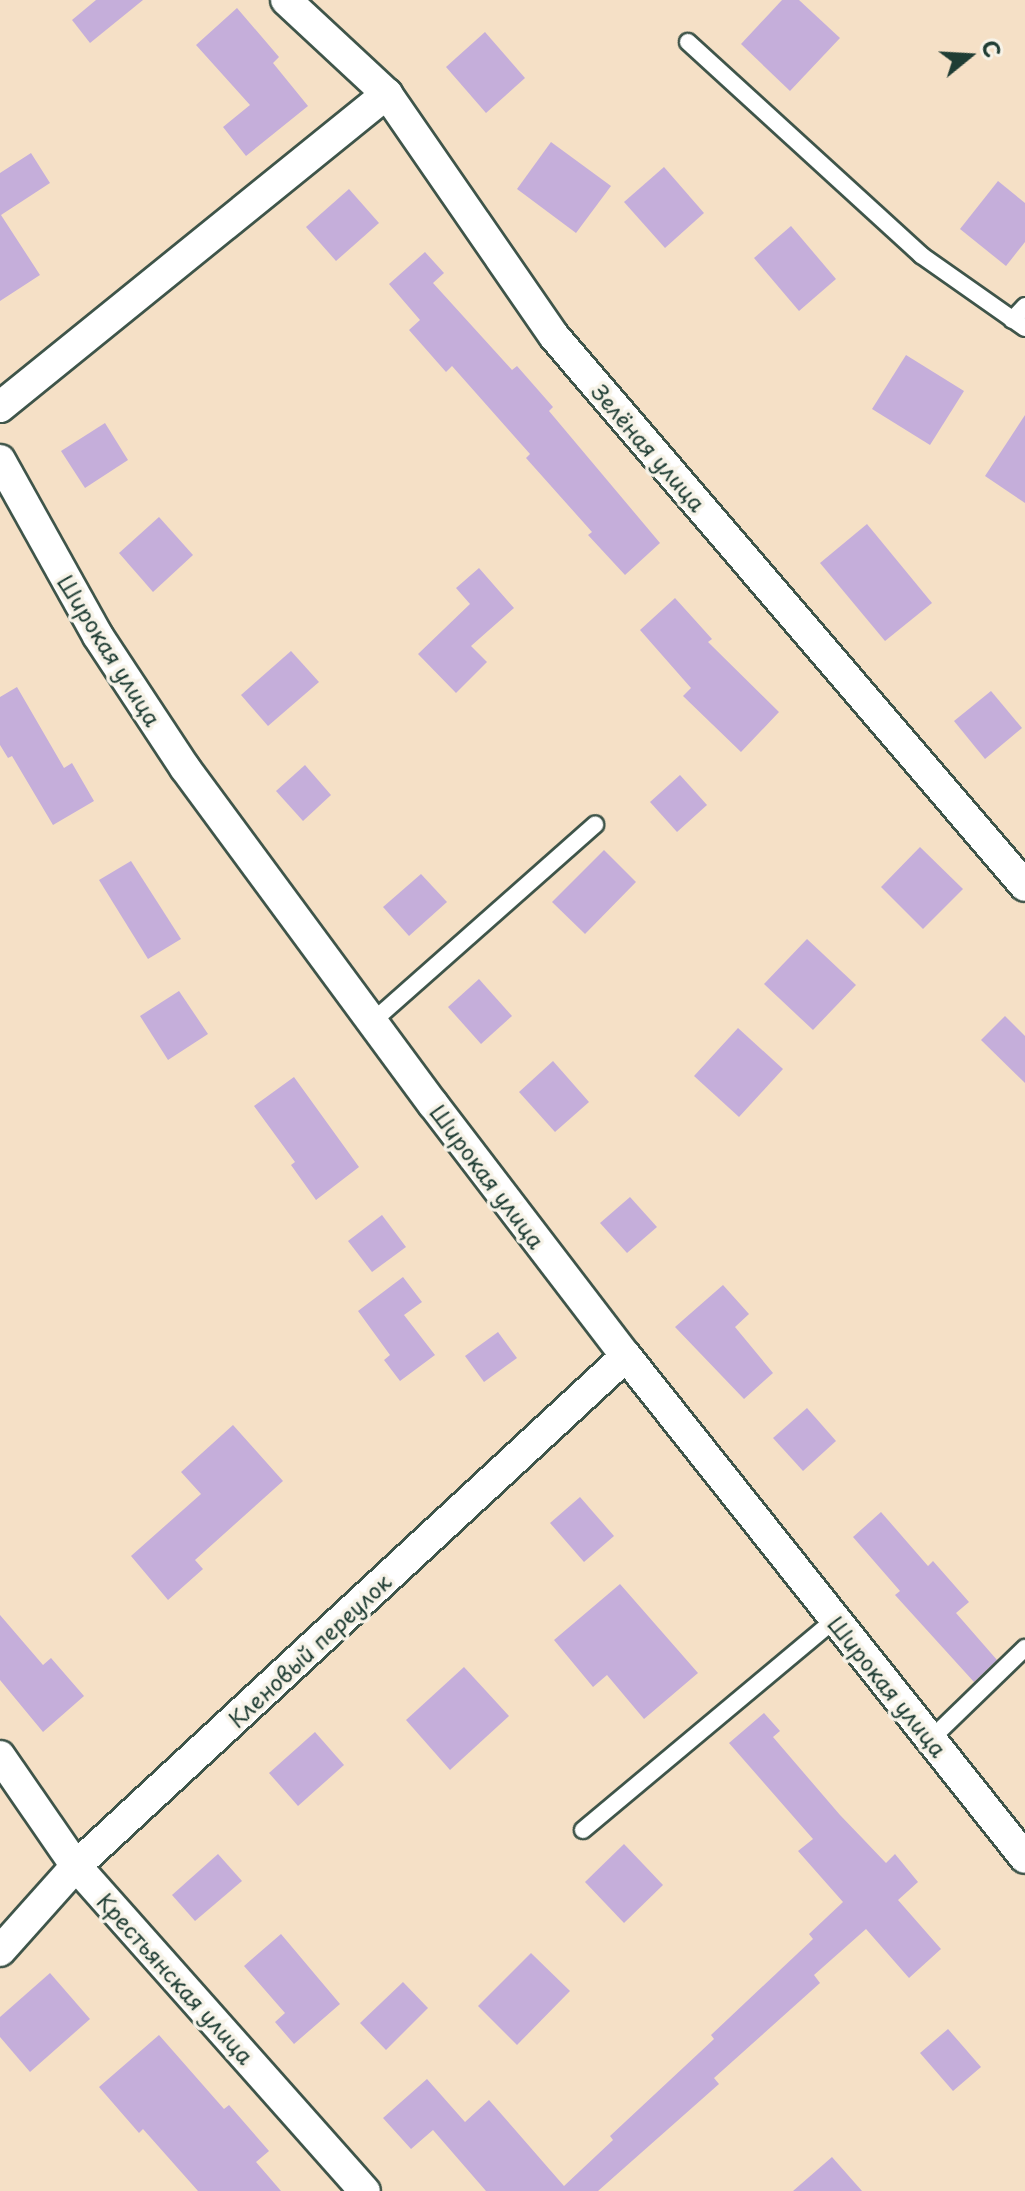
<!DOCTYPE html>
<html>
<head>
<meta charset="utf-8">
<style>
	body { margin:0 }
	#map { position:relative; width:1025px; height:2191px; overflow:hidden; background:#f5e0c6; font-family:"Playpen Sans",sans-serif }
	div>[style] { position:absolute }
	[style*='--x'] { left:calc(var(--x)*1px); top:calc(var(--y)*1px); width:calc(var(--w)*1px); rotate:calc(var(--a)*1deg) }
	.building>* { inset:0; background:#c5aeda }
	.roads { filter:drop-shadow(2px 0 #3f554a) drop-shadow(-2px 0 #3f554a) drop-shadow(0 2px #3f554a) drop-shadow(0 -2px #3f554a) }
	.lane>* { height:16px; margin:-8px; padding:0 8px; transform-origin:8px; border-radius:8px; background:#fff }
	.street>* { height:30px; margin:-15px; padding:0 15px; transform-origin:15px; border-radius:15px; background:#fff }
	span { translate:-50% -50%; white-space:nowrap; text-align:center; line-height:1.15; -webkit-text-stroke:7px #f7f3e8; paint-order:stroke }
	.street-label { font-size:22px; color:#1f3d34 }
	.north { position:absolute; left:929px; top:16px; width:80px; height:80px; -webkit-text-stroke:6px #f7f3e8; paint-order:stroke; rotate:72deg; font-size:22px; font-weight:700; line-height:32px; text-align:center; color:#1f3d34 }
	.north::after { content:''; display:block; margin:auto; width:28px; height:36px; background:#1f3d34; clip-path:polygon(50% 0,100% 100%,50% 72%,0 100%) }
</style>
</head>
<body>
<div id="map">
	<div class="building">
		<div style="clip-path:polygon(96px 0,143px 0,90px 43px,72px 20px)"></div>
		<div style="clip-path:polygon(782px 0,799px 0,840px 38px,790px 91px,741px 44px)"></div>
		<div style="clip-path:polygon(237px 8px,279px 57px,273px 63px,308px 106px,246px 156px,223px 127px,250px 105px,196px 45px)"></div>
		<div style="clip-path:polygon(485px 32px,525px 78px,486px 113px,446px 67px)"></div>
		<div style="clip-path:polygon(551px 142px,611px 186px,576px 233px,517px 189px)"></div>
		<div style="clip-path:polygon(31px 153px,50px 183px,1px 215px,40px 275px,0 301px,0 173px)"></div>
		<div style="clip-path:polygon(664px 167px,704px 213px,665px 248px,624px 202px)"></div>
		<div style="clip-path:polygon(998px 181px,1025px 203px,1025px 242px,1006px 266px,960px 229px)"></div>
		<div style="clip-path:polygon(349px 189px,379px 223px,336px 261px,306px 227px)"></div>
		<div style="clip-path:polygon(791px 226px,836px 279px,799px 311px,754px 258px)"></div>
		<div style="clip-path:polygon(425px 252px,444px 273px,433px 283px,512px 370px,517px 366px,553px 407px,549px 411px,660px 543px,625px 575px,588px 535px,592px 532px,526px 458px,530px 454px,452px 366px,446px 372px,409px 330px,420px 320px,389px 284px)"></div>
		<div style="clip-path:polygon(906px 355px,964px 391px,930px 445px,872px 409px)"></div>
		<div style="clip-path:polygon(1025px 415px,1025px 503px,985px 476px)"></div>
		<div style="clip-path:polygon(105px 423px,128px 460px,85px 488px,61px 451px)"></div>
		<div style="clip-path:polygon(159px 517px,193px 555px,153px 592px,119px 553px)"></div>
		<div style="clip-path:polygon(867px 524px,932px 603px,885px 641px,820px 563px)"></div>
		<div style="clip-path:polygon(479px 568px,514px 608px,471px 646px,487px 662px,456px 693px,418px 654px,470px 604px,456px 588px)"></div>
		<div style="clip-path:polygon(675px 598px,712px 639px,708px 642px,779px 712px,741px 752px,683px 696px,691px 688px,640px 630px)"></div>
		<div style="clip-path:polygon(291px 651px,319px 682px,268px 726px,241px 695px)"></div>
		<div style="clip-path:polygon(17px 687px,64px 768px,72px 763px,94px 801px,53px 825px,12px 756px,8px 758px,0 745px,0 697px)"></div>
		<div style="clip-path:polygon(991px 691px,1022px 728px,985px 759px,954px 721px)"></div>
		<div style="clip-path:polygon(305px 765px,331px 795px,303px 821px,276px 791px)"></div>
		<div style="clip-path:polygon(680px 775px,707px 805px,677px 832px,650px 802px)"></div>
		<div style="clip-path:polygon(920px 847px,963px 889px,923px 929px,881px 887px)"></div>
		<div style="clip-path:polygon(604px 850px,636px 882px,585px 934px,552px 902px)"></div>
		<div style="clip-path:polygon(131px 861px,181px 939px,148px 959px,99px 880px)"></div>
		<div style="clip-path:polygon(421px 874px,447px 902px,409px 936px,383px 907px)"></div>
		<div style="clip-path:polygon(807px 939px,856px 985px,813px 1030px,764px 984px)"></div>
		<div style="clip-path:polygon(479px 979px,512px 1016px,481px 1044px,448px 1007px)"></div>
		<div style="clip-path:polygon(179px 991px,208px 1034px,168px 1060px,140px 1016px)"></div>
		<div style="clip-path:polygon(1005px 1016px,1025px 1036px,1025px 1083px,981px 1040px)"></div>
		<div style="clip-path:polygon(738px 1028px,783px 1069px,739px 1117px,694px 1076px)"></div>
		<div style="clip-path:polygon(553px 1061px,589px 1102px,555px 1132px,519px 1092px)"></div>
		<div style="clip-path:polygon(294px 1077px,359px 1167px,316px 1200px,291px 1165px,295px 1162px,254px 1106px)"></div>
		<div style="clip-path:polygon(630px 1197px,657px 1227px,627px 1253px,600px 1223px)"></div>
		<div style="clip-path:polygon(382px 1215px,406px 1247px,372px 1272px,348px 1241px)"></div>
		<div style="clip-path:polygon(403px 1277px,422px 1302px,404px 1315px,435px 1355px,400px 1381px,384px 1360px,390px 1355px,358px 1311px)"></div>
		<div style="clip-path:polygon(723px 1285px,749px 1314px,735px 1327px,773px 1373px,744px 1399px,675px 1327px)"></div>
		<div style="clip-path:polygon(498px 1332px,517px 1358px,484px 1382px,465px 1356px)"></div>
		<div style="clip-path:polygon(807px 1408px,836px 1441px,803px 1471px,773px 1438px)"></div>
		<div style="clip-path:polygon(233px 1425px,283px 1481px,195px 1560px,203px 1569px,168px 1600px,131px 1556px,201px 1494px,181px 1472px)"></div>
		<div style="clip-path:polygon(580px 1497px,614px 1536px,584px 1562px,550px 1523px)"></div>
		<div style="clip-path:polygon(881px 1512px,928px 1566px,933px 1561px,969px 1602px,956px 1613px,997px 1660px,974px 1682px,895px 1595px,900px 1591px,853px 1537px)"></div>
		<div style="clip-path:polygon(620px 1584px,698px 1673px,644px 1719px,607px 1675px,593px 1687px,554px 1640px)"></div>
		<div style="clip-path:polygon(0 1615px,43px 1665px,51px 1658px,84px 1696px,43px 1732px,0 1680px)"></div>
		<div style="clip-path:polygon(464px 1667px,509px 1716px,450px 1770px,406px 1720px)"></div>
		<div style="clip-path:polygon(764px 1713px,780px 1731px,773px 1737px,840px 1815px,886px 1863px,895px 1854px,918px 1882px,898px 1900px,941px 1949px,909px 1978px,866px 1929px,814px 1975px,820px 1983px,714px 2078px,719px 2084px,598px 2191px,486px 2191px,433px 2130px,411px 2149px,383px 2118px,427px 2079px,465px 2122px,489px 2100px,564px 2186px,613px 2140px,610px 2136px,714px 2039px,711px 2035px,813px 1939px,809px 1934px,843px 1902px,798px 1851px,813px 1839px,729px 1743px)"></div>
		<div style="clip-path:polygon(315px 1732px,344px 1765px,298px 1806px,269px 1773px)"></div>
		<div style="clip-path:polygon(624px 1844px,663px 1885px,624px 1923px,585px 1882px)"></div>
		<div style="clip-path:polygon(218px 1854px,242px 1881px,195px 1921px,172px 1895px)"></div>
		<div style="clip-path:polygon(281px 1934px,340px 2004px,294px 2044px,275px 2022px,285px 2013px,244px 1966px)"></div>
		<div style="clip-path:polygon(531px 1953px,570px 1991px,517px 2045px,478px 2006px)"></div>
		<div style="clip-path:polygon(50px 1973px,90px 2019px,30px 2072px,0 2037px,0 2017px)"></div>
		<div style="clip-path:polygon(403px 1982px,428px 2008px,386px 2050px,360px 2023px)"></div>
		<div style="clip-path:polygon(948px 2029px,981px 2067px,953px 2091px,920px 2053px)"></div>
		<div style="clip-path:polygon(159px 2035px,224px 2109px,229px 2105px,269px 2151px,256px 2162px,281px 2191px,198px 2191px,143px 2129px,139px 2133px,99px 2087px)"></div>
		<div style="clip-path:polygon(832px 2157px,862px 2191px,793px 2191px)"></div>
	</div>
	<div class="roads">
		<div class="lane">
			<div style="--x:688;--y:42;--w:316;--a:42.4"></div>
			<div style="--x:921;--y:255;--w:127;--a:35.1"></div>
			<div style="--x:1012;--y:320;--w:19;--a:-47"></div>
			<div style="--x:372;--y:1022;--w:298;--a:-41.5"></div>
			<div style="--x:931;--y:1739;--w:131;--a:-44.1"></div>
			<div style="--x:583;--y:1830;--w:329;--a:-39.9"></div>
		</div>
		<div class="street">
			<div style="--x:286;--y:0;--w:138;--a:42.9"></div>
			<div style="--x:387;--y:94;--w:294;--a:55.4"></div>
			<div style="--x:554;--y:336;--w:724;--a:49.42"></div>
			<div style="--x:0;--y:407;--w:498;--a:-39"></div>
			<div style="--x:0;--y:460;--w:201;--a:60.9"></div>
			<div style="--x:98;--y:636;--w:158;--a:56.6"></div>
			<div style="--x:185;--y:768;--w:418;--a:53.6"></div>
			<div style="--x:433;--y:1104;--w:317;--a:52.6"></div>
			<div style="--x:626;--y:1356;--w:641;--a:51.52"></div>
			<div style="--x:0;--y:1756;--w:134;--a:55.4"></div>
			<div style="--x:76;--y:1866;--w:435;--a:48.4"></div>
			<div style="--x:0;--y:1951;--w:114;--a:-48.2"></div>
			<div style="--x:76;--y:1866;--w:750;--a:-42.84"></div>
		</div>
	</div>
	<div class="street-label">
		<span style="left:649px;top:447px;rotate:49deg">Зелёная улица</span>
		<span style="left:110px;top:650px;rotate:58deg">Широкая улица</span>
		<span style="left:488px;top:1176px;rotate:53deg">Широкая улица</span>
		<span style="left:309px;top:1650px;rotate:-43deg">Кленовый переулок</span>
		<span style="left:888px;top:1686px;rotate:51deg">Широкая улица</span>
		<span style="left:176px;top:1978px;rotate:48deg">Крестьянская улица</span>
	</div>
	<div class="north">С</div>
</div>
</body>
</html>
